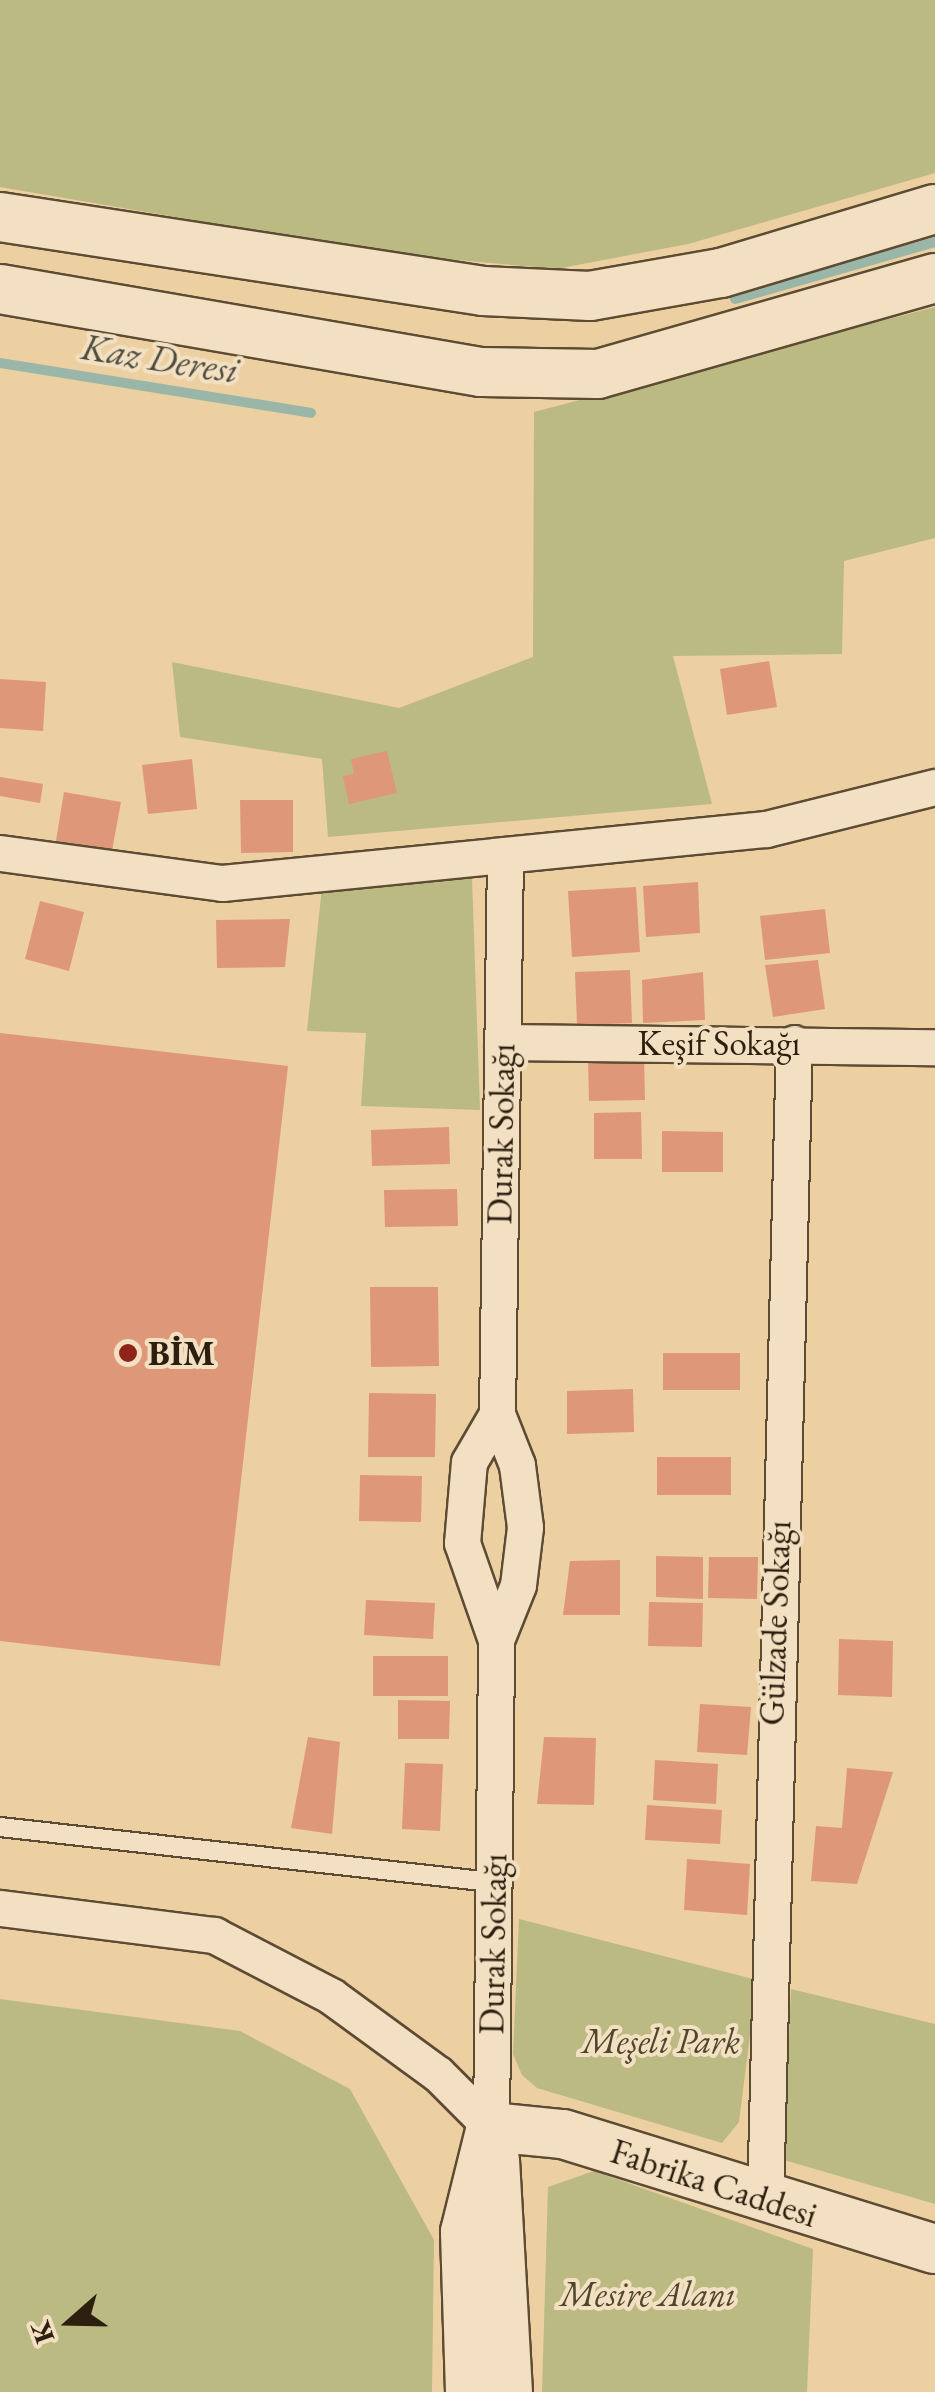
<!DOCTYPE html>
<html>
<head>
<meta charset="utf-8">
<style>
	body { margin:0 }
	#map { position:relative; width:935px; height:2392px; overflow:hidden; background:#ecd0a1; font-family:"EB Garamond",serif }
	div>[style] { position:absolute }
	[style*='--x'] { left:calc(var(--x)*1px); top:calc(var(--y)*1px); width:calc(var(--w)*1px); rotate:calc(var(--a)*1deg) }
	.green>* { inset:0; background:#bbba82 }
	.stream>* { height:10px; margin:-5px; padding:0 5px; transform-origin:5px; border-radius:5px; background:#99b6a9 }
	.building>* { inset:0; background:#de9779 }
	.roads { filter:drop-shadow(2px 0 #5d4b34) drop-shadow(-2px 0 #5d4b34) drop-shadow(0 2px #5d4b34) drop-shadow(0 -2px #5d4b34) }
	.service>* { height:18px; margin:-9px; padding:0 9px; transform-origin:9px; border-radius:9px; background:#f3e0c2 }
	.minor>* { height:35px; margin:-17.5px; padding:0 17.5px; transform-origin:17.5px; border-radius:17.5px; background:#f3e0c2 }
	.secondary>* { height:48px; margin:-24px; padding:0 24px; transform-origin:24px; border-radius:24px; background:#f3e0c2 }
	.dots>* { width:28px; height:28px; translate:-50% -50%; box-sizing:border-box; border:5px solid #f3e0c2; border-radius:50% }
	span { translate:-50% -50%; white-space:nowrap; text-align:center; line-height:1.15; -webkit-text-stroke:8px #f3e0c2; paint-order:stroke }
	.street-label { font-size:35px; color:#2d1f10 }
	.poi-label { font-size:35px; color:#2d1f10; font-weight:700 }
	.left { translate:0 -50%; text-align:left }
	.park-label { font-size:35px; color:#50462c; font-style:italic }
	.water-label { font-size:38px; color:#4d4c3e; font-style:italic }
	.north { position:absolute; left:20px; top:2272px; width:100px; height:100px; -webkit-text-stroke:8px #f3e0c2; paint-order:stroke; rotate:250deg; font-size:28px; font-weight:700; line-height:40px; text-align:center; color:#2d1f10 }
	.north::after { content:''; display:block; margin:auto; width:35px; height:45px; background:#2d1f10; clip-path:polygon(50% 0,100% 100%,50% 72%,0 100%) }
</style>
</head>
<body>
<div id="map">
	<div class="green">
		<div style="clip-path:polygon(0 0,935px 0,935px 173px,688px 244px,556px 269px,391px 254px,0 187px)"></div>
		<div style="clip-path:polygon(935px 307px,935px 538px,844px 561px,842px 654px,673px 656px,712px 804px,328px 837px,322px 759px,180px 737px,172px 662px,399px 708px,533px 657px,534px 412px)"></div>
		<div style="clip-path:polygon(472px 878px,480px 1110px,361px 1106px,366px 1033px,307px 1031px,322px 887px)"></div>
		<div style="clip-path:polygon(519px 1919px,757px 1980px,739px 2122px,722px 2143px,537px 2088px,522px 2075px,513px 2054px)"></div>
		<div style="clip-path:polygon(791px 1989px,935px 2024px,935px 2204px,784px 2160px)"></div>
		<div style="clip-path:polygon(0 1999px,240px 2031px,350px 2089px,434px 2240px,432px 2392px,0 2392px)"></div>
		<div style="clip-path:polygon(594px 2171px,813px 2249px,807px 2392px,542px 2392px,548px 2187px)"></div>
	</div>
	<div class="stream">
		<div style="--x:735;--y:299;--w:208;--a:-15.9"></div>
		<div style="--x:0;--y:363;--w:315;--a:9.1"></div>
	</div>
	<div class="building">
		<div style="clip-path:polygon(769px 661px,777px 707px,727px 715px,720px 669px)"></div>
		<div style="clip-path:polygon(0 679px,46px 682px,43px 731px,0 728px)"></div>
		<div style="clip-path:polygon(387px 751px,397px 793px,349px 804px,343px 776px,354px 774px,351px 759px)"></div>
		<div style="clip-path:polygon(192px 759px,197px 809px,148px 814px,142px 765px)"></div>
		<div style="clip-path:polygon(0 777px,43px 784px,40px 803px,0 796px)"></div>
		<div style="clip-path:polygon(64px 792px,121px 802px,111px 856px,55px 847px)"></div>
		<div style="clip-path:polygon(240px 800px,293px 800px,293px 852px,241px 853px)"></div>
		<div style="clip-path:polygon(698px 882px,700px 933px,646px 937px,643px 886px)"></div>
		<div style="clip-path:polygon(636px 887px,640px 952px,572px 957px,568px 891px)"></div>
		<div style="clip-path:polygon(40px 901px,84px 912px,69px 971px,25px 959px)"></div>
		<div style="clip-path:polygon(825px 909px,830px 953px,765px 960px,760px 916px)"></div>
		<div style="clip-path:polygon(290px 919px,285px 967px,217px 968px,216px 920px)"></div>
		<div style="clip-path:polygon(818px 960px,825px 1009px,773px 1017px,765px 965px)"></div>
		<div style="clip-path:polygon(630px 970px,632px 1023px,577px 1025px,575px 972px)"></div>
		<div style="clip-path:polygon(703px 972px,705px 1020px,643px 1023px,642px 980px)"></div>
		<div style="clip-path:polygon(0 1033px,288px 1066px,220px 1666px,0 1641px)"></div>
		<div style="clip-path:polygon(644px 1056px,645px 1100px,589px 1101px,588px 1058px)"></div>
		<div style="clip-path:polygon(641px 1112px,642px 1159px,594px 1159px,594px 1113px)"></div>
		<div style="clip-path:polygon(449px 1127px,450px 1164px,372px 1166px,371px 1130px)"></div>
		<div style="clip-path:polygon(662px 1131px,723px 1132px,723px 1172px,662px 1172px)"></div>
		<div style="clip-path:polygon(457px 1189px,458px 1226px,385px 1227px,384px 1190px)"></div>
		<div style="clip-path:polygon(370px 1287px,438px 1287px,439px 1366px,371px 1367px)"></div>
		<div style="clip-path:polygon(663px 1353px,740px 1353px,740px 1390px,663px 1390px)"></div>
		<div style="clip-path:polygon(633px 1389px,634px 1432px,567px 1434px,567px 1391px)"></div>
		<div style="clip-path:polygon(369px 1393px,436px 1394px,435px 1457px,368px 1457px)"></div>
		<div style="clip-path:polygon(657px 1457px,731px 1457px,731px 1495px,657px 1495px)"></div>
		<div style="clip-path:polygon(360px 1475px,422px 1476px,421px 1522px,359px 1521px)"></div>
		<div style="clip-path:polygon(656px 1556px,703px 1557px,703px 1599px,656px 1597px)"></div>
		<div style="clip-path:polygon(709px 1557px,758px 1557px,757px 1599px,708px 1598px)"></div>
		<div style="clip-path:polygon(620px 1560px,620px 1615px,563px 1615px,570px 1561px)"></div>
		<div style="clip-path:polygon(366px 1600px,435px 1603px,433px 1639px,364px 1635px)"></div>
		<div style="clip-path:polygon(649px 1602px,703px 1603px,702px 1647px,648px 1646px)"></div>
		<div style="clip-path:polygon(839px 1639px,893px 1641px,892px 1697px,838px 1695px)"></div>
		<div style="clip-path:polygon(373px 1656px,448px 1656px,448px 1696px,373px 1696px)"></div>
		<div style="clip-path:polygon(398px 1700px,450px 1701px,449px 1739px,398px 1739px)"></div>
		<div style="clip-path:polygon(700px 1704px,751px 1707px,747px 1755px,697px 1752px)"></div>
		<div style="clip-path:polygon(308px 1737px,340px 1742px,332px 1834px,291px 1828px)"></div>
		<div style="clip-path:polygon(544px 1737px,596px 1738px,594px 1805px,537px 1804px)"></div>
		<div style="clip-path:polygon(655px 1760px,718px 1764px,716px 1804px,653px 1800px)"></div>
		<div style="clip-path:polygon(405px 1763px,443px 1764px,440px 1831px,402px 1829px)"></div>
		<div style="clip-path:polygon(847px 1768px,893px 1772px,857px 1884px,811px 1881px,816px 1826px,842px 1828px)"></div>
		<div style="clip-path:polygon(647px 1805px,722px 1810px,720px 1844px,645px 1840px)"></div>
		<div style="clip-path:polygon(687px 1859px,750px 1864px,747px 1915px,684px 1910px)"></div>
	</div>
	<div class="roads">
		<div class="service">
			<div style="--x:0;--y:1827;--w:496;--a:6.4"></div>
		</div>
		<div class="minor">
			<div style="--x:0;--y:853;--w:224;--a:7.7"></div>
			<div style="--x:222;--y:883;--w:547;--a:-5.67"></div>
			<div style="--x:766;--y:829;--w:174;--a:-14"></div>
			<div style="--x:502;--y:1042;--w:433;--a:0.7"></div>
			<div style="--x:496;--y:1640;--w:103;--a:-109.3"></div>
			<div style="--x:462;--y:1543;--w:81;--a:-85.1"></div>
			<div style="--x:469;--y:1462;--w:56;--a:-59.7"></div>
			<div style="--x:0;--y:1908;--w:216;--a:7.2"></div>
			<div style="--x:214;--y:1935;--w:132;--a:27.5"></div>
			<div style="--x:331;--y:1996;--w:132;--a:36.1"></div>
			<div style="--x:438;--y:2074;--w:75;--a:45"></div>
			<div style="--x:491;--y:2127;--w:487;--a:-89.4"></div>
			<div style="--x:496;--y:1640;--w:59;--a:-68.2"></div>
			<div style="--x:518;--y:1585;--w:58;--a:-83.1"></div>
			<div style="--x:525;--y:1527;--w:63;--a:-97.4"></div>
			<div style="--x:517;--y:1465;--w:55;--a:-111.4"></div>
			<div style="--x:497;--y:1414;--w:559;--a:-89.18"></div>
			<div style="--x:765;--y:2202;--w:1159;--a:-88.57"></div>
		</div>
		<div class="secondary">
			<div style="--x:0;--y:217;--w:489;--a:8.7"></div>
			<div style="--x:483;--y:291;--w:107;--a:2.7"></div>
			<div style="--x:590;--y:296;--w:133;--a:-10"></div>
			<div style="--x:721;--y:273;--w:223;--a:-16.7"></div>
			<div style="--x:0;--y:289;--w:488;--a:9.8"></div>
			<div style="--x:481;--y:372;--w:117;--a:1"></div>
			<div style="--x:598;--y:374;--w:350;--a:-15.9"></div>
			<div style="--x:491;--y:2127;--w:72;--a:5.6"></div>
			<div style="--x:563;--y:2134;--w:389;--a:17.2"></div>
			<div style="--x:495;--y:2160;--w:232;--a:86.8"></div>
			<div style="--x:470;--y:2392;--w:160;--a:-91.8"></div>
			<div style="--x:465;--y:2232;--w:108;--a:-76.1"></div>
		</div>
	</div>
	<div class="dots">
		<div style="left:128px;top:1353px;background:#8f2418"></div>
	</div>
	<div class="street-label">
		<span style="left:719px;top:1043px">Keşif Sokağı</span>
		<span style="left:501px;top:1134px;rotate:-89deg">Durak Sokağı</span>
		<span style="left:775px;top:1623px;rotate:-88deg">Gülzade Sokağı</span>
		<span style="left:493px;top:1944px;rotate:-89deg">Durak Sokağı</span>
		<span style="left:714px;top:2183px;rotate:18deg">Fabrika Caddesi</span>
	</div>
	<div class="poi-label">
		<span class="left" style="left:148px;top:1353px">BİM</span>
	</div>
	<div class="park-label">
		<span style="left:661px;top:2041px">Meşeli Park</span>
		<span style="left:648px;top:2294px">Mesire Alanı</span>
	</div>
	<div class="water-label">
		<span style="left:160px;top:358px;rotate:9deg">Kaz Deresi</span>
	</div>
	<div class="north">K</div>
</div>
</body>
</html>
